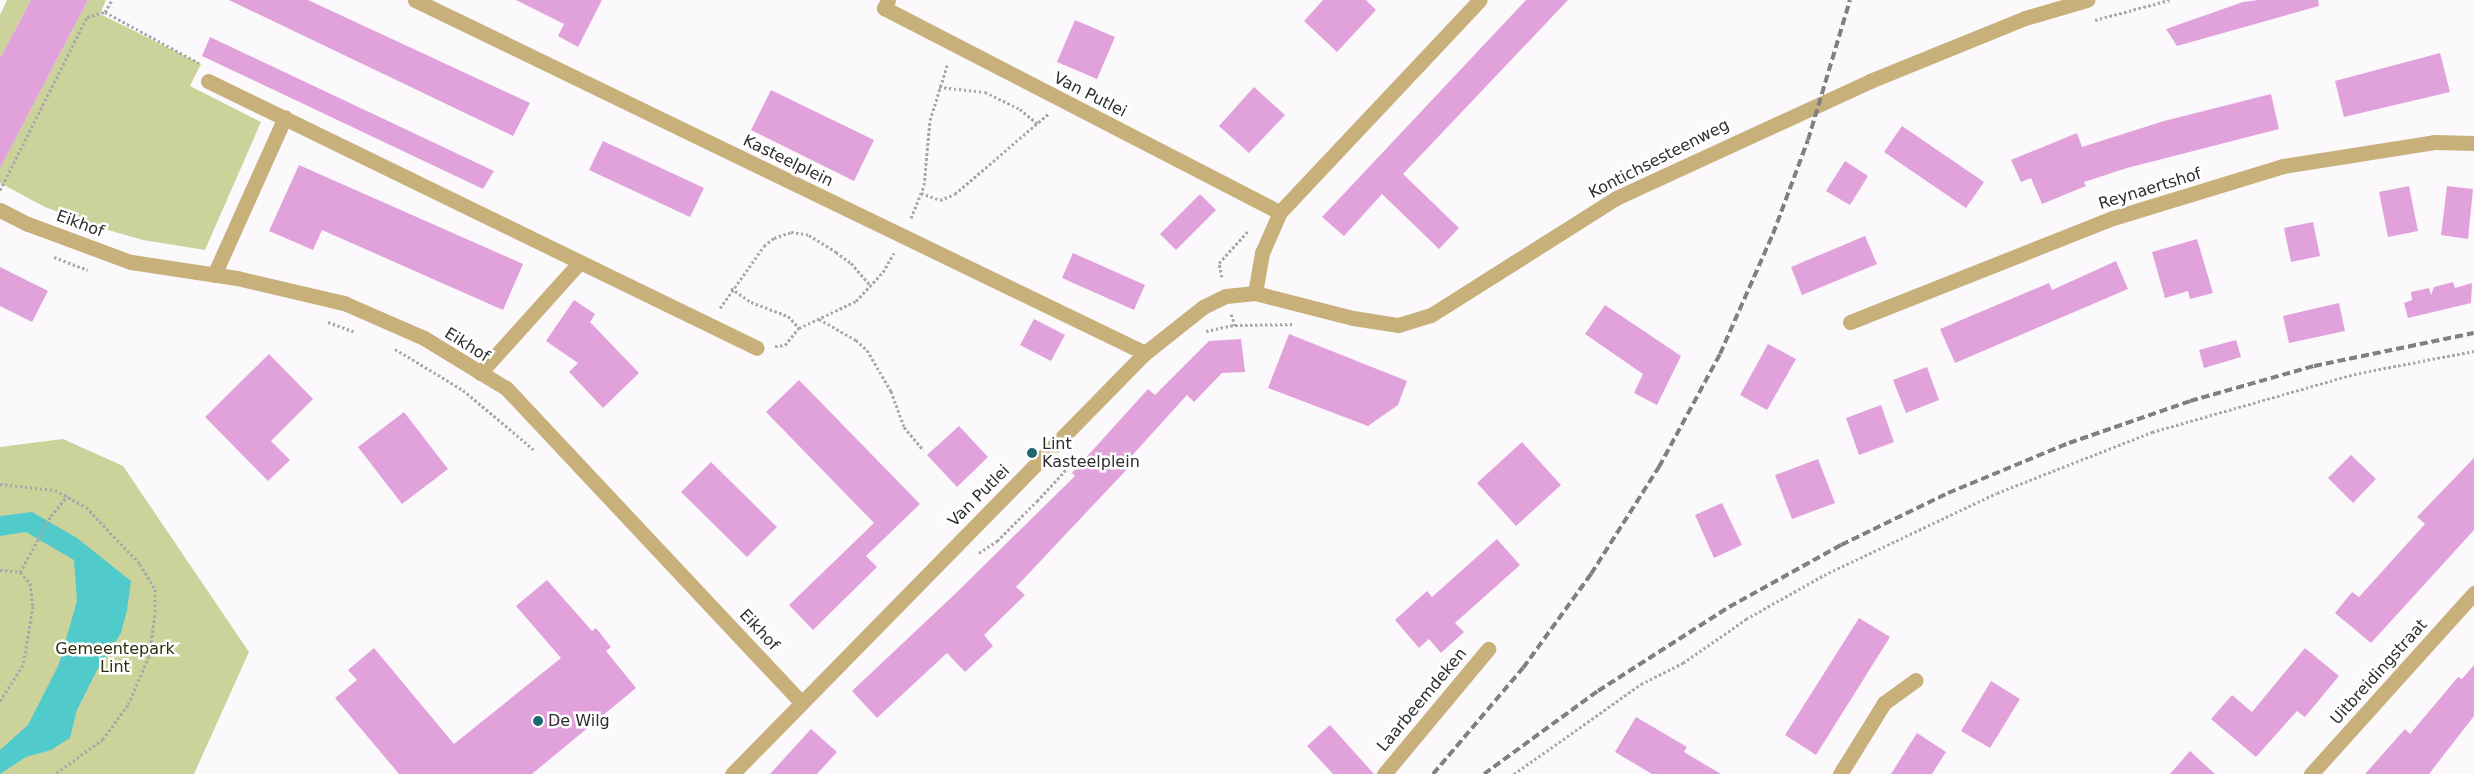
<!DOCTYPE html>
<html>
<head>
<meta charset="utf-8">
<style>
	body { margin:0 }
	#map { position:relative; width:2474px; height:774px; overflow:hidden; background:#fcf9fd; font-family:"DejaVu Sans",sans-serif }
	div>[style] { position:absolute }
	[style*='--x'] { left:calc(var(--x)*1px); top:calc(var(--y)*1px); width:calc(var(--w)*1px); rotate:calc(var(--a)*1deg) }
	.green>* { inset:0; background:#cbd29a }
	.water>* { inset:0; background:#50cacb }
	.building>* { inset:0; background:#e1a1db }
	.path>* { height:3px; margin-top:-1.5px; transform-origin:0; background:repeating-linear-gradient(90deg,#a9a7aa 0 2.5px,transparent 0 5px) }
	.minor>* { height:15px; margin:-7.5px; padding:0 7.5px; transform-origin:7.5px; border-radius:7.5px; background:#c8b07b }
	.tertiary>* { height:15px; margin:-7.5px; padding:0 7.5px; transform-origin:7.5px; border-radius:7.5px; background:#c8b07b }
	.rail>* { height:4px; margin-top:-2px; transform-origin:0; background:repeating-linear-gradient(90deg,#817f82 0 8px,transparent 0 12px) }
	.dots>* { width:14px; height:14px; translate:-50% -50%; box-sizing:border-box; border:2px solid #fff; border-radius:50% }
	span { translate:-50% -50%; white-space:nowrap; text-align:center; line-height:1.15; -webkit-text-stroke:5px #fff; paint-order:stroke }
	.street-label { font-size:16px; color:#2d2c2e }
	.poi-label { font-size:16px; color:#2d2c2e }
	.left { translate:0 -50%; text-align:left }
	.park-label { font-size:16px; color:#2d2f0b }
</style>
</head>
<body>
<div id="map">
	<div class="green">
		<div style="clip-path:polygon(7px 0,31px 0,0 58px,0 15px)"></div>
		<div style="clip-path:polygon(88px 0,106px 0,100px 14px,201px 64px,190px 86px,261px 122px,205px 250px,143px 240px,101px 228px,45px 207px,0 183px,0 156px,5px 158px)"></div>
		<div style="clip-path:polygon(63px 439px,123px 466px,249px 652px,194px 774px,0 774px,0 447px)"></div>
	</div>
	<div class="water">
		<div style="clip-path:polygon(32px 512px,77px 538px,131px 581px,127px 610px,121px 633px,97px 670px,77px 710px,70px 738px,51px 750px,26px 757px,0 774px,0 750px,28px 725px,59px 664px,77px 601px,74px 560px,26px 532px,0 536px,0 516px)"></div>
	</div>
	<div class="building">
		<div style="clip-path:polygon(31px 0,88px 0,0 168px,0 58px)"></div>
		<div style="clip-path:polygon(229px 0,308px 0,530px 103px,513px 136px)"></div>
		<div style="clip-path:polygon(516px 0,602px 0,578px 47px,558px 36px,564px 24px)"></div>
		<div style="clip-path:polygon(1323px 0,1366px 0,1376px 10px,1337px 52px,1304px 21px)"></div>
		<div style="clip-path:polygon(1526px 0,1568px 0,1403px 174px,1459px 228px,1439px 249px,1382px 194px,1344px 236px,1322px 217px)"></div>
		<div style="clip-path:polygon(2259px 0,2318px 0,2319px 6px,2177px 46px,2166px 29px,2243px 2px)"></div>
		<div style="clip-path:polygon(1075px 20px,1115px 37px,1097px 79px,1057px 62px)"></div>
		<div style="clip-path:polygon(210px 37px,494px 171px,483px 189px,202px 56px)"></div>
		<div style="clip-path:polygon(2440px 53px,2450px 92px,2344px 117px,2335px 81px)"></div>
		<div style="clip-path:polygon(1254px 87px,1285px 115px,1249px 153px,1219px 126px)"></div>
		<div style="clip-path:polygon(771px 90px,874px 140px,854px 181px,751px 130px)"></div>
		<div style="clip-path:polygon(2271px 94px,2279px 129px,2127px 168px,2084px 182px,2086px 186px,2042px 204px,2031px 178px,2021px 182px,2011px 160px,2077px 133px,2082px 147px,2164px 121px)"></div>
		<div style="clip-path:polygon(1902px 126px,1984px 182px,1966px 208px,1884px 152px)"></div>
		<div style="clip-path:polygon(603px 141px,704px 188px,690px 217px,589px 170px)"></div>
		<div style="clip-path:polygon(1845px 161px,1868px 176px,1850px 205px,1826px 191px)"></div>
		<div style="clip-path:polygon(299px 165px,523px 264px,503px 310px,322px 230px,313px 250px,269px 231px)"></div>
		<div style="clip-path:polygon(2409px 186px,2418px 231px,2388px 237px,2379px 192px)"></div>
		<div style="clip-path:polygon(2447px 186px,2473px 189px,2468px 239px,2441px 235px)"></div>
		<div style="clip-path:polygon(1200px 194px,1216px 210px,1176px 250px,1160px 234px)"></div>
		<div style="clip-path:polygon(2313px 222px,2320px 256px,2291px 262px,2284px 228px)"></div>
		<div style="clip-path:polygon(1865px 236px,1877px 264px,1802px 295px,1791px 267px)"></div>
		<div style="clip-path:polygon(2197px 239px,2213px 293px,2190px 299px,2188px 291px,2165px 298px,2152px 252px)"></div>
		<div style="clip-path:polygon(1073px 253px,1145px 285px,1134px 310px,1062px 278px)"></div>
		<div style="clip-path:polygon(2116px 261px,2128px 289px,1955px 363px,1940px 329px,2049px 283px,2052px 290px)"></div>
		<div style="clip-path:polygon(0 267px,48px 291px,32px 322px,0 306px)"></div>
		<div style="clip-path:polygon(2453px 282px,2455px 288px,2472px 283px,2471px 303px,2408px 318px,2404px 303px,2412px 300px,2411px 292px,2429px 288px,2431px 295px,2434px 287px)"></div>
		<div style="clip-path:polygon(574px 300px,595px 314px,590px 322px,639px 373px,603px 408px,569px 372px,578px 363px,546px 341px)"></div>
		<div style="clip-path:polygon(2339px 303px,2345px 331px,2289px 343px,2283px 316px)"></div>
		<div style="clip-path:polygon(1605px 305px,1681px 356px,1657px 405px,1634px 393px,1643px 374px,1585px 334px)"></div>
		<div style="clip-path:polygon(1034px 319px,1065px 335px,1051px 361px,1020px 345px)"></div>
		<div style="clip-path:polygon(1289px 334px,1407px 381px,1398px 405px,1368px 426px,1268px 388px)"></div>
		<div style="clip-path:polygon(1241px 339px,1245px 372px,1222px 373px,1194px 402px,1187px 395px,1127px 461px,1131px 465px,1016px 587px,1025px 595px,984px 635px,993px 646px,965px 672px,947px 653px,877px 718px,852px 691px,955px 594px,1075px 476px,1072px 473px,1148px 389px,1155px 395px,1209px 341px)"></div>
		<div style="clip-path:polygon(2236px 340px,2241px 357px,2204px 368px,2199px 350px)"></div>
		<div style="clip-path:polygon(1768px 344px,1796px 359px,1767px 410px,1740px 395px)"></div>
		<div style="clip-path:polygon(269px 354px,313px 399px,271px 441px,290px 460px,268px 481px,205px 417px)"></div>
		<div style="clip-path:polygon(1927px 367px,1939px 400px,1906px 413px,1893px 380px)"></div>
		<div style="clip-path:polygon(799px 380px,920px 504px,866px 556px,877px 567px,813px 630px,789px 605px,874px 523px,766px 412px)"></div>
		<div style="clip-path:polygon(1881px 405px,1894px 442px,1859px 455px,1846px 418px)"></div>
		<div style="clip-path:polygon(404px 412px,448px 469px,402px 504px,358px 447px)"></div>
		<div style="clip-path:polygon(959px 426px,988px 457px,957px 487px,927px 455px)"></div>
		<div style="clip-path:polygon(1522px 442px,1561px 485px,1516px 526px,1477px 483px)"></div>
		<div style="clip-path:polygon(2351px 455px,2376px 479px,2353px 503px,2328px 478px)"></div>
		<div style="clip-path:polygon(2474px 458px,2474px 530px,2371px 643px,2335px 613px,2352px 592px,2359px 597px,2425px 524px,2417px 517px)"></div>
		<div style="clip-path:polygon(1818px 459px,1835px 503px,1792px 519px,1775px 475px)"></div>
		<div style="clip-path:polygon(711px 462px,777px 527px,747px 557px,681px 492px)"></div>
		<div style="clip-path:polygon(1722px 503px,1742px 545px,1714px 558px,1695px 515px)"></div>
		<div style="clip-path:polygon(1497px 539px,1520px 565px,1455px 623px,1464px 632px,1441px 653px,1429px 639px,1419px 648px,1395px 620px,1427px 591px,1432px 597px)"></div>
		<div style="clip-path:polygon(547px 580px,592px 631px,596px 628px,611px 647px,606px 651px,636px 688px,532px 774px,399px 774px,335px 698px,357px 680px,348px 670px,374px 648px,454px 744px,561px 658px,516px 606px)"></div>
		<div style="clip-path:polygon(1859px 618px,1890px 637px,1816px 755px,1785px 735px)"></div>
		<div style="clip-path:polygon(2305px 648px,2339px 676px,2305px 717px,2297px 711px,2256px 757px,2211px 719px,2232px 695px,2252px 712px)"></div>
		<div style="clip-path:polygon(2474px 665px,2474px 716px,2429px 774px,2365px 774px,2405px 729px,2410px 734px,2458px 677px,2462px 679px)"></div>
		<div style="clip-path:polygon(1991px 681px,2020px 699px,1990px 748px,1961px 731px)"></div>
		<div style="clip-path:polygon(1636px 717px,1687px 747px,1684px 752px,1721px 774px,1652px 774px,1615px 752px)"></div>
		<div style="clip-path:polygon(1330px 725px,1374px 774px,1333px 774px,1307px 746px)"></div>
		<div style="clip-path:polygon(811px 729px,837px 752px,817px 774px,770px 774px)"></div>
		<div style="clip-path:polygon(1917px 733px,1946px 752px,1932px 774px,1891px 774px)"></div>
		<div style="clip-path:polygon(2190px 751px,2215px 774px,2170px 774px)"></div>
	</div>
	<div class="path">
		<div style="--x:105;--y:12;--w:107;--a:28.5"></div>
		<div style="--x:2095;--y:20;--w:77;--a:-15.1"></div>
		<div style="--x:939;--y:87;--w:46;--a:6.2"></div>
		<div style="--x:985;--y:92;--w:39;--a:26"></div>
		<div style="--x:1020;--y:109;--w:23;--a:40"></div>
		<div style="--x:0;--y:190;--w:194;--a:-63.3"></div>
		<div style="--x:87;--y:17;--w:19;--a:-16"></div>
		<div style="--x:105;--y:12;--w:14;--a:-60"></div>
		<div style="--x:921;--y:193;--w:20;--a:20"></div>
		<div style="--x:940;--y:200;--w:16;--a:-22"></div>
		<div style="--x:955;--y:194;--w:123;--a:-40.7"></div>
		<div style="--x:911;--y:218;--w:35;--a:-68"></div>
		<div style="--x:924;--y:185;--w:65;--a:-84.7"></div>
		<div style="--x:930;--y:120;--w:60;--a:-72.5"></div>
		<div style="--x:54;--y:257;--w:36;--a:21"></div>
		<div style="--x:1222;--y:277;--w:14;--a:-102"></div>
		<div style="--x:1219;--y:263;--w:45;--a:-47.7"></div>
		<div style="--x:731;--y:288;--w:24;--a:35"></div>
		<div style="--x:751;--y:302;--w:40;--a:21"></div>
		<div style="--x:788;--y:316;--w:16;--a:47"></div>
		<div style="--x:720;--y:308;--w:76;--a:-54.6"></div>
		<div style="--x:764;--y:246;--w:13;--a:-39"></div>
		<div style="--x:774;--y:238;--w:18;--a:-19"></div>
		<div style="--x:791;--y:232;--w:18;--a:9"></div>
		<div style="--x:809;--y:235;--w:32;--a:32"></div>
		<div style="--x:836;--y:252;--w:19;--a:36"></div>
		<div style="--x:851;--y:263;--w:30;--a:49"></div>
		<div style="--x:1231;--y:314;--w:12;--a:70"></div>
		<div style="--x:819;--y:319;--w:43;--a:29.6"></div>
		<div style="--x:856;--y:340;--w:15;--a:42"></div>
		<div style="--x:867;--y:350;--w:48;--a:59.7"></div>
		<div style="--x:891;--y:391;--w:38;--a:70"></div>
		<div style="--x:904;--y:427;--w:30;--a:50"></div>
		<div style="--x:328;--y:322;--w:27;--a:20"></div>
		<div style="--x:1206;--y:331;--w:30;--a:-12"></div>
		<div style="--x:1235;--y:325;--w:57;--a:-1"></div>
		<div style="--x:775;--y:346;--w:10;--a:-6"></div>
		<div style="--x:785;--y:345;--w:22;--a:-51"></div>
		<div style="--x:799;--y:328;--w:63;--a:-25.3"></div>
		<div style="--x:856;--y:301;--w:40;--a:-47"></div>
		<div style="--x:883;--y:272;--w:22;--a:-60"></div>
		<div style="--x:395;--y:349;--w:79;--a:31.1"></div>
		<div style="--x:463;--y:390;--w:92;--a:40.1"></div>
		<div style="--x:0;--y:484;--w:55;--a:6.2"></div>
		<div style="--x:55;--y:490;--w:35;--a:29"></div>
		<div style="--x:86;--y:507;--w:79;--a:46.5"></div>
		<div style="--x:140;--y:564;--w:29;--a:59"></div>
		<div style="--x:155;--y:589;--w:26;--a:90"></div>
		<div style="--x:155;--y:615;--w:41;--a:98.3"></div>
		<div style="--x:149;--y:656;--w:53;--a:113.2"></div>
		<div style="--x:128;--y:705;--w:42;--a:126.3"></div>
		<div style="--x:103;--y:739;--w:59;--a:143.9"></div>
		<div style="--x:979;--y:553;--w:22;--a:-34"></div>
		<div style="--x:997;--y:541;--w:57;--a:-45"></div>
		<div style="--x:1037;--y:501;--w:40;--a:-47"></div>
		<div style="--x:1064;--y:472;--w:19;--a:-58"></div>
		<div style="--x:0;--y:570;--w:20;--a:6"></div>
		<div style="--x:20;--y:572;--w:15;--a:48"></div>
		<div style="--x:30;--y:583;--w:23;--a:83"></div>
		<div style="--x:33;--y:606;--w:60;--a:99.6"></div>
		<div style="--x:23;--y:665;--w:43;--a:122.6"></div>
		<div style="--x:20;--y:572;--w:64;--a:-61"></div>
		<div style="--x:51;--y:516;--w:26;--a:-51"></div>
		<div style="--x:1514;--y:774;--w:156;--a:-35.3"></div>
		<div style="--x:1641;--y:684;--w:47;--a:-26.6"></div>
		<div style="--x:1683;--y:663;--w:77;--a:-34.9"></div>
		<div style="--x:1746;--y:619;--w:90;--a:-29.4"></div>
		<div style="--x:1824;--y:575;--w:191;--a:-25.4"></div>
		<div style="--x:1997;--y:493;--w:167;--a:-21.5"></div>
		<div style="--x:2152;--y:432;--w:210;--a:-16"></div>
		<div style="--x:2354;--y:374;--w:122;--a:-10.9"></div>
	</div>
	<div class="minor">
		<div style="--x:415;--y:0;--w:811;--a:25.81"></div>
		<div style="--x:888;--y:0;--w:9;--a:117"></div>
		<div style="--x:884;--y:8;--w:445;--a:27.3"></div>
		<div style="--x:208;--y:81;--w:610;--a:25.94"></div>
		<div style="--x:0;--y:210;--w:31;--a:27"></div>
		<div style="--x:28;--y:224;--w:110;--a:20.3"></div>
		<div style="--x:131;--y:262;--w:107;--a:8.6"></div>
		<div style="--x:237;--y:278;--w:110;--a:13.2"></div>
		<div style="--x:344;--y:303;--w:87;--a:23.6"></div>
		<div style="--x:424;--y:338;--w:96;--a:31.4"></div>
		<div style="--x:506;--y:388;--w:431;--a:46.8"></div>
		<div style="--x:214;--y:275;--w:173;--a:-65.8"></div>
		<div style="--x:1255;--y:293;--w:41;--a:-80.1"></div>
		<div style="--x:1262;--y:253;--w:45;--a:-66.3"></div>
		<div style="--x:1280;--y:212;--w:291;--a:-46.7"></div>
		<div style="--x:1850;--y:322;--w:283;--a:-21.6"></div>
		<div style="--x:2113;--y:218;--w:178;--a:-17"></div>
		<div style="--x:2283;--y:166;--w:153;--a:-9"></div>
		<div style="--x:2434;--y:142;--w:40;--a:1.4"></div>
		<div style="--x:480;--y:373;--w:148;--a:-48"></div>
		<div style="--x:1384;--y:774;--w:163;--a:-50.2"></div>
		<div style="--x:1840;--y:774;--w:84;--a:-58.2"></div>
		<div style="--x:1884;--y:703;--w:39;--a:-36"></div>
		<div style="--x:2311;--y:774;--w:244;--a:-48"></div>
	</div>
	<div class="tertiary">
		<div style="--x:732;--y:774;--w:590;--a:-45.55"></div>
		<div style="--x:1145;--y:353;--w:74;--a:-38.4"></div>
		<div style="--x:1203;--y:307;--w:25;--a:-26"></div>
		<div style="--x:1226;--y:296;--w:29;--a:-6"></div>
		<div style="--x:1255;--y:293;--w:101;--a:14.3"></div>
		<div style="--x:1353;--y:318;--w:46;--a:8.8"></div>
		<div style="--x:1398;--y:325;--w:34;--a:-17"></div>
		<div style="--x:1431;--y:315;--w:219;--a:-32.3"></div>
		<div style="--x:1616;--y:198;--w:280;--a:-24.7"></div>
		<div style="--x:1870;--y:81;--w:167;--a:-22.1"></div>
		<div style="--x:2025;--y:18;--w:65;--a:-16.2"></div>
	</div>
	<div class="rail">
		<div style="--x:1433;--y:774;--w:139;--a:-49.7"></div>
		<div style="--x:1523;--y:668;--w:116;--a:-54.1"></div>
		<div style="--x:1591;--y:574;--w:127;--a:-57.6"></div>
		<div style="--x:1659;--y:467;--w:128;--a:-61.6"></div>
		<div style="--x:1720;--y:354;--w:131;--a:-66.2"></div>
		<div style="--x:1773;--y:234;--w:100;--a:-69.6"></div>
		<div style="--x:1808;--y:140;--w:146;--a:-73.3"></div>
		<div style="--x:1484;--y:774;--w:141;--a:-36.1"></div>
		<div style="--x:1598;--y:691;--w:156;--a:-32.7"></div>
		<div style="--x:1729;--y:607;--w:128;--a:-29"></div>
		<div style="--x:1841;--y:545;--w:119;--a:-25.9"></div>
		<div style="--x:1948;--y:493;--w:131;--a:-22.5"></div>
		<div style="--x:2069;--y:443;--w:128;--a:-19.1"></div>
		<div style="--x:2190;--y:401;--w:129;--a:-15.8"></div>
		<div style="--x:2314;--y:366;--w:163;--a:-11.7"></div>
	</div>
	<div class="dots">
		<div style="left:1032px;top:453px;background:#1d6872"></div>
		<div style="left:538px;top:721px;background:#1d6872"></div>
	</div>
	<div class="street-label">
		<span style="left:1090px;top:95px;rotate:27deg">Van Putlei</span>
		<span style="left:1659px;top:159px;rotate:-27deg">Kontichsesteenweg</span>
		<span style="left:788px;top:161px;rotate:26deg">Kasteelplein</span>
		<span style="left:2150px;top:189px;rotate:-17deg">Reynaertshof</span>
		<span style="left:80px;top:224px;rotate:20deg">Eikhof</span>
		<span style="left:467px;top:345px;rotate:32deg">Eikhof</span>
		<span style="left:979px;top:496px;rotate:-45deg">Van Putlei</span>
		<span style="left:759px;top:630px;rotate:47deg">Eikhof</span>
		<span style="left:2379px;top:672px;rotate:-48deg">Uitbreidingstraat</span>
		<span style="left:1422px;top:700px;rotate:-50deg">Laarbeemdeken</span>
	</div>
	<div class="poi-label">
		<span class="left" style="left:1042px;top:453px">Lint<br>Kasteelplein</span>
		<span class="left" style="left:548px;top:721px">De Wilg</span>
	</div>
	<div class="park-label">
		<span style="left:115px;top:658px">Gemeentepark<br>Lint</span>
	</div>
</div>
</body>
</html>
